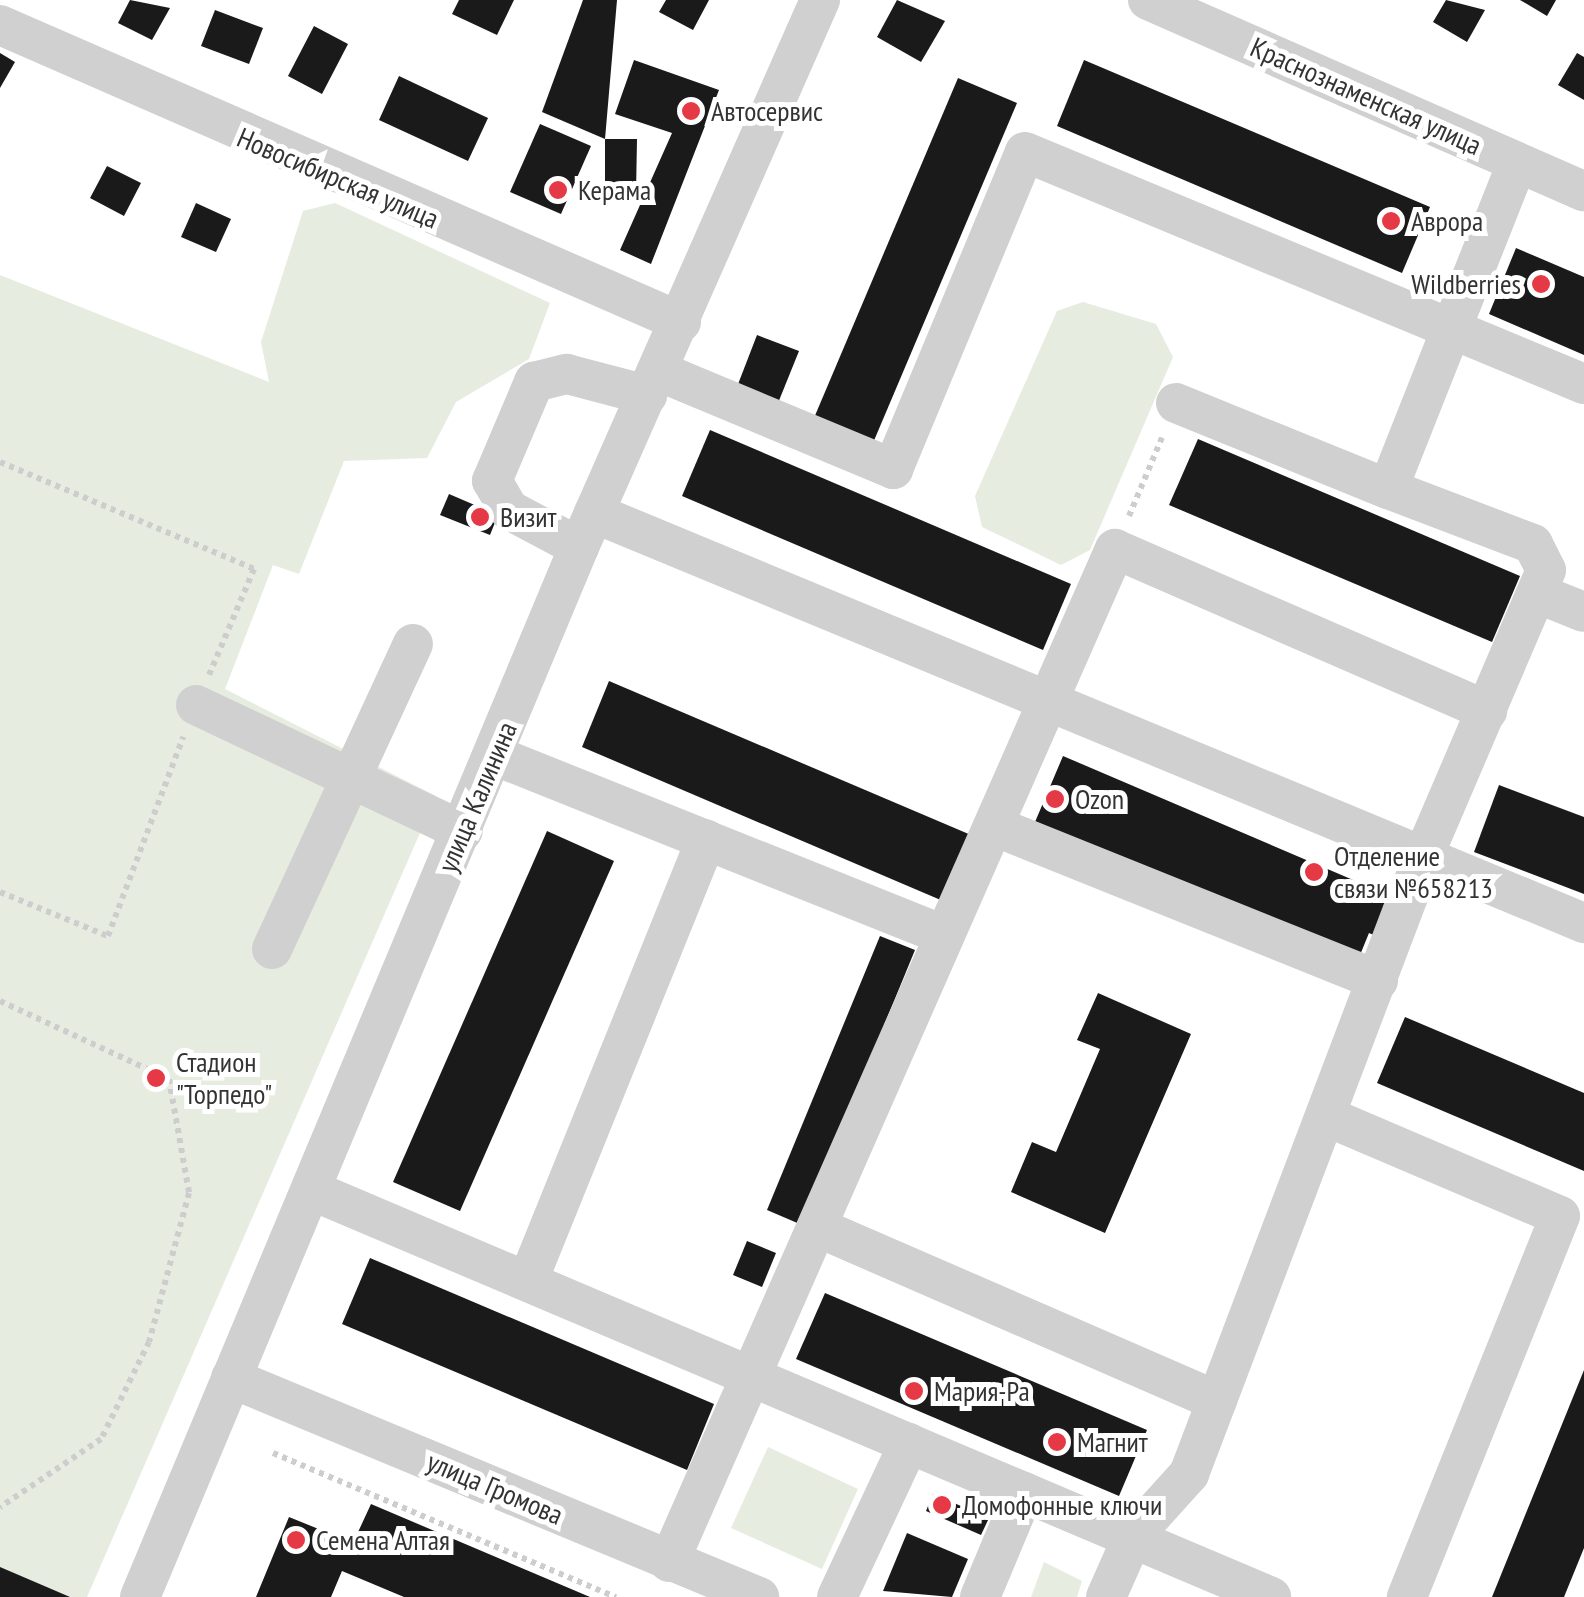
<!DOCTYPE html>
<html>
<head>
<meta charset="utf-8">
<style>
	body { margin:0 }
	#map { position:relative; width:1584px; height:1597px; overflow:hidden; background:#fff; font-family:"PT Sans Narrow",sans-serif }
	div>[style] { position:absolute }
	[style*='--x'] { left:calc(var(--x)*1px); top:calc(var(--y)*1px); width:calc(var(--w)*1px); rotate:calc(var(--a)*1deg) }
	.green>* { inset:0; background:#e6ecdf }
	.building>* { inset:0; background:#1a1a1a }
	.path>* { height:6px; margin-top:-3px; transform-origin:0; background:repeating-linear-gradient(90deg,#cdcdcd 0 5px,transparent 0 10px) }
	.minor>* { height:40px; margin:-20px; padding:0 20px; transform-origin:20px; border-radius:20px; background:#d0d0d0 }
	.dots>* { width:28px; height:28px; translate:-50% -50%; box-sizing:border-box; border:5px solid #fff; border-radius:50% }
	span { translate:-50% -50%; white-space:nowrap; text-align:center; line-height:1.15; -webkit-text-stroke:10px #fff; paint-order:stroke }
	.street-label { font-size:28px; color:#333 }
	.poi-label { font-size:28px; color:#333 }
	.left { translate:0 -50%; text-align:left }
	.right { translate:-100% -50%; text-align:right }
</style>
</head>
<body>
<div id="map">
	<div class="green">
		<div style="clip-path:polygon(335px 203px,550px 303px,529px 359px,456px 402px,427px 458px,344px 461px,299px 574px,273px 565px,225px 689px,436px 796px,87px 1597px,0 1597px,0 275px,269px 382px,261px 342px,303px 211px)"></div>
		<div style="clip-path:polygon(1083px 302px,1156px 324px,1173px 357px,1090px 550px,1061px 565px,982px 527px,975px 496px,1057px 311px)"></div>
		<div style="clip-path:polygon(768px 1447px,858px 1489px,822px 1569px,731px 1528px)"></div>
		<div style="clip-path:polygon(1044px 1562px,1082px 1581px,1077px 1597px,1031px 1597px)"></div>
	</div>
	<div class="building">
		<div style="clip-path:polygon(130px 0,170px 8px,152px 40px,118px 23px)"></div>
		<div style="clip-path:polygon(459px 0,514px 0,497px 35px,452px 14px)"></div>
		<div style="clip-path:polygon(583px 0,617px 0,605px 139px,542px 112px)"></div>
		<div style="clip-path:polygon(666px 0,709px 0,693px 30px,659px 12px)"></div>
		<div style="clip-path:polygon(897px 0,945px 21px,921px 62px,877px 37px)"></div>
		<div style="clip-path:polygon(1446px 0,1485px 10px,1467px 42px,1433px 22px)"></div>
		<div style="clip-path:polygon(1520px 0,1556px 0,1547px 16px)"></div>
		<div style="clip-path:polygon(215px 10px,263px 28px,249px 64px,201px 46px)"></div>
		<div style="clip-path:polygon(314px 26px,348px 44px,322px 94px,288px 76px)"></div>
		<div style="clip-path:polygon(0 53px,15px 62px,0 88px)"></div>
		<div style="clip-path:polygon(1577px 53px,1584px 57px,1584px 100px,1558px 85px)"></div>
		<div style="clip-path:polygon(634px 60px,719px 90px,651px 264px,620px 250px,672px 133px,615px 114px)"></div>
		<div style="clip-path:polygon(1084px 60px,1430px 207px,1402px 273px,1057px 126px)"></div>
		<div style="clip-path:polygon(399px 76px,488px 118px,468px 161px,379px 120px)"></div>
		<div style="clip-path:polygon(958px 78px,1017px 103px,870px 450px,811px 425px)"></div>
		<div style="clip-path:polygon(540px 124px,591px 146px,561px 214px,510px 192px)"></div>
		<div style="clip-path:polygon(605px 139px,637px 139px,636px 194px,605px 194px)"></div>
		<div style="clip-path:polygon(107px 166px,141px 183px,124px 216px,90px 198px)"></div>
		<div style="clip-path:polygon(196px 203px,231px 219px,216px 252px,181px 237px)"></div>
		<div style="clip-path:polygon(1516px 248px,1584px 277px,1584px 355px,1489px 314px)"></div>
		<div style="clip-path:polygon(757px 335px,799px 351px,776px 408px,735px 392px)"></div>
		<div style="clip-path:polygon(710px 430px,1071px 584px,1043px 650px,682px 496px)"></div>
		<div style="clip-path:polygon(1198px 439px,1520px 576px,1492px 642px,1169px 505px)"></div>
		<div style="clip-path:polygon(449px 494px,498px 515px,490px 535px,440px 515px)"></div>
		<div style="clip-path:polygon(609px 681px,971px 835px,943px 901px,582px 747px)"></div>
		<div style="clip-path:polygon(1063px 756px,1386px 894px,1378px 937px,1369px 933px,1358px 960px,1035px 822px)"></div>
		<div style="clip-path:polygon(1499px 785px,1584px 817px,1584px 894px,1474px 852px)"></div>
		<div style="clip-path:polygon(547px 831px,614px 861px,460px 1211px,393px 1182px)"></div>
		<div style="clip-path:polygon(880px 936px,915px 950px,802px 1225px,767px 1210px)"></div>
		<div style="clip-path:polygon(1098px 993px,1191px 1034px,1105px 1233px,1011px 1192px,1032px 1142px,1056px 1152px,1100px 1049px,1077px 1040px)"></div>
		<div style="clip-path:polygon(1405px 1017px,1584px 1093px,1584px 1171px,1377px 1083px)"></div>
		<div style="clip-path:polygon(747px 1241px,776px 1253px,762px 1287px,733px 1275px)"></div>
		<div style="clip-path:polygon(370px 1258px,714px 1404px,687px 1470px,342px 1324px)"></div>
		<div style="clip-path:polygon(825px 1293px,1147px 1430px,1119px 1496px,796px 1359px)"></div>
		<div style="clip-path:polygon(1584px 1370px,1584px 1548px,1564px 1597px,1492px 1597px)"></div>
		<div style="clip-path:polygon(933px 1494px,989px 1518px,981px 1535px,926px 1511px)"></div>
		<div style="clip-path:polygon(371px 1504px,590px 1597px,404px 1597px,342px 1571px,331px 1597px,256px 1597px,289px 1517px,353px 1543px)"></div>
		<div style="clip-path:polygon(907px 1533px,968px 1559px,952px 1597px,883px 1591px)"></div>
		<div style="clip-path:polygon(0 1567px,70px 1597px,0 1597px)"></div>
	</div>
	<div class="path">
		<div style="--x:0;--y:462;--w:276;--a:22.8"></div>
		<div style="--x:254;--y:569;--w:115;--a:113"></div>
		<div style="--x:1129;--y:516;--w:88;--a:-67.2"></div>
		<div style="--x:0;--y:892;--w:117;--a:22.2"></div>
		<div style="--x:108;--y:936;--w:213;--a:-69.3"></div>
		<div style="--x:0;--y:1001;--w:186;--a:24.8"></div>
		<div style="--x:169;--y:1079;--w:116;--a:80"></div>
		<div style="--x:189;--y:1193;--w:154;--a:105"></div>
		<div style="--x:149;--y:1342;--w:108;--a:116.3"></div>
		<div style="--x:101;--y:1439;--w:122;--a:146"></div>
		<div style="--x:273;--y:1453;--w:372;--a:22.8"></div>
	</div>
	<div class="minor">
		<div style="--x:1148;--y:0;--w:476;--a:23.7"></div>
		<div style="--x:0;--y:25;--w:743;--a:23.56"></div>
		<div style="--x:658;--y:371;--w:255;--a:22.6"></div>
		<div style="--x:893;--y:469;--w:343;--a:-67.4"></div>
		<div style="--x:1025;--y:152;--w:605;--a:22.54"></div>
		<div style="--x:1176;--y:403;--w:229;--a:22.1"></div>
		<div style="--x:1388;--y:489;--w:351;--a:-68.4"></div>
		<div style="--x:594;--y:513;--w:1072;--a:22.5"></div>
		<div style="--x:579;--y:547;--w:79;--a:-152.1"></div>
		<div style="--x:509;--y:510;--w:34;--a:-120"></div>
		<div style="--x:492;--y:481;--w:108;--a:-67"></div>
		<div style="--x:534;--y:382;--w:34;--a:-14"></div>
		<div style="--x:567;--y:374;--w:83;--a:14.7"></div>
		<div style="--x:1539;--y:594;--w:48;--a:21.8"></div>
		<div style="--x:196;--y:705;--w:295;--a:25.3"></div>
		<div style="--x:496;--y:756;--w:482;--a:21.8"></div>
		<div style="--x:994;--y:826;--w:414;--a:21.9"></div>
		<div style="--x:272;--y:949;--w:336;--a:-65.2"></div>
		<div style="--x:1328;--y:1117;--w:252;--a:23.1"></div>
		<div style="--x:1560;--y:1216;--w:411;--a:111.9"></div>
		<div style="--x:311;--y:1190;--w:1043;--a:22.97"></div>
		<div style="--x:817;--y:1227;--w:436;--a:23.5"></div>
		<div style="--x:529;--y:1278;--w:473;--a:-68"></div>
		<div style="--x:231;--y:1378;--w:572;--a:22.53"></div>
		<div style="--x:669;--y:1562;--w:1107;--a:-66.24"></div>
		<div style="--x:1115;--y:549;--w:406;--a:23.5"></div>
		<div style="--x:140;--y:1597;--w:1138;--a:-67.31"></div>
		<div style="--x:579;--y:547;--w:598;--a:-66.22"></div>
		<div style="--x:837;--y:1597;--w:170;--a:-64.9"></div>
		<div style="--x:980;--y:1597;--w:114;--a:-67.3"></div>
		<div style="--x:1106;--y:1597;--w:67;--a:-66.1"></div>
		<div style="--x:1133;--y:1536;--w:84;--a:-47.9"></div>
		<div style="--x:1189;--y:1474;--w:660;--a:-69.23"></div>
		<div style="--x:1423;--y:857;--w:312;--a:-66.8"></div>
		<div style="--x:1546;--y:570;--w:29;--a:-117"></div>
		<div style="--x:1533;--y:544;--w:155;--a:-159.2"></div>
	</div>
	<div class="dots">
		<div style="left:691px;top:111px;background:#e63946"></div>
		<div style="left:558px;top:190px;background:#e63946"></div>
		<div style="left:1391px;top:221px;background:#e63946"></div>
		<div style="left:1541px;top:284px;background:#e63946"></div>
		<div style="left:480px;top:517px;background:#e63946"></div>
		<div style="left:1055px;top:799px;background:#e63946"></div>
		<div style="left:1314px;top:872px;background:#e63946"></div>
		<div style="left:156px;top:1078px;background:#e63946"></div>
		<div style="left:914px;top:1391px;background:#e63946"></div>
		<div style="left:1057px;top:1442px;background:#e63946"></div>
		<div style="left:942px;top:1505px;background:#e63946"></div>
		<div style="left:296px;top:1540px;background:#e63946"></div>
	</div>
	<div class="street-label">
		<span style="left:1366px;top:96px;rotate:24deg">Краснознаменская улица</span>
		<span style="left:338px;top:178px;rotate:23deg">Новосибирская улица</span>
		<span style="left:477px;top:797px;rotate:-67deg">улица Калинина</span>
		<span style="left:495px;top:1488px;rotate:23deg">улица Громова</span>
	</div>
	<div class="poi-label">
		<span class="left" style="left:711px;top:111px">Автосервис</span>
		<span class="left" style="left:578px;top:190px">Керама</span>
		<span class="left" style="left:1411px;top:221px">Аврора</span>
		<span class="right" style="left:1521px;top:284px">Wildberries</span>
		<span class="left" style="left:500px;top:517px">Визит</span>
		<span class="left" style="left:1075px;top:799px">Ozon</span>
		<span class="left" style="left:1334px;top:872px">Отделение<br>связи №658213</span>
		<span class="left" style="left:176px;top:1078px">Стадион<br>"Торпедо"</span>
		<span class="left" style="left:934px;top:1391px">Мария-Ра</span>
		<span class="left" style="left:1077px;top:1442px">Магнит</span>
		<span class="left" style="left:962px;top:1505px">Домофонные ключи</span>
		<span class="left" style="left:316px;top:1540px">Семена Алтая</span>
	</div>
</div>
</body>
</html>
